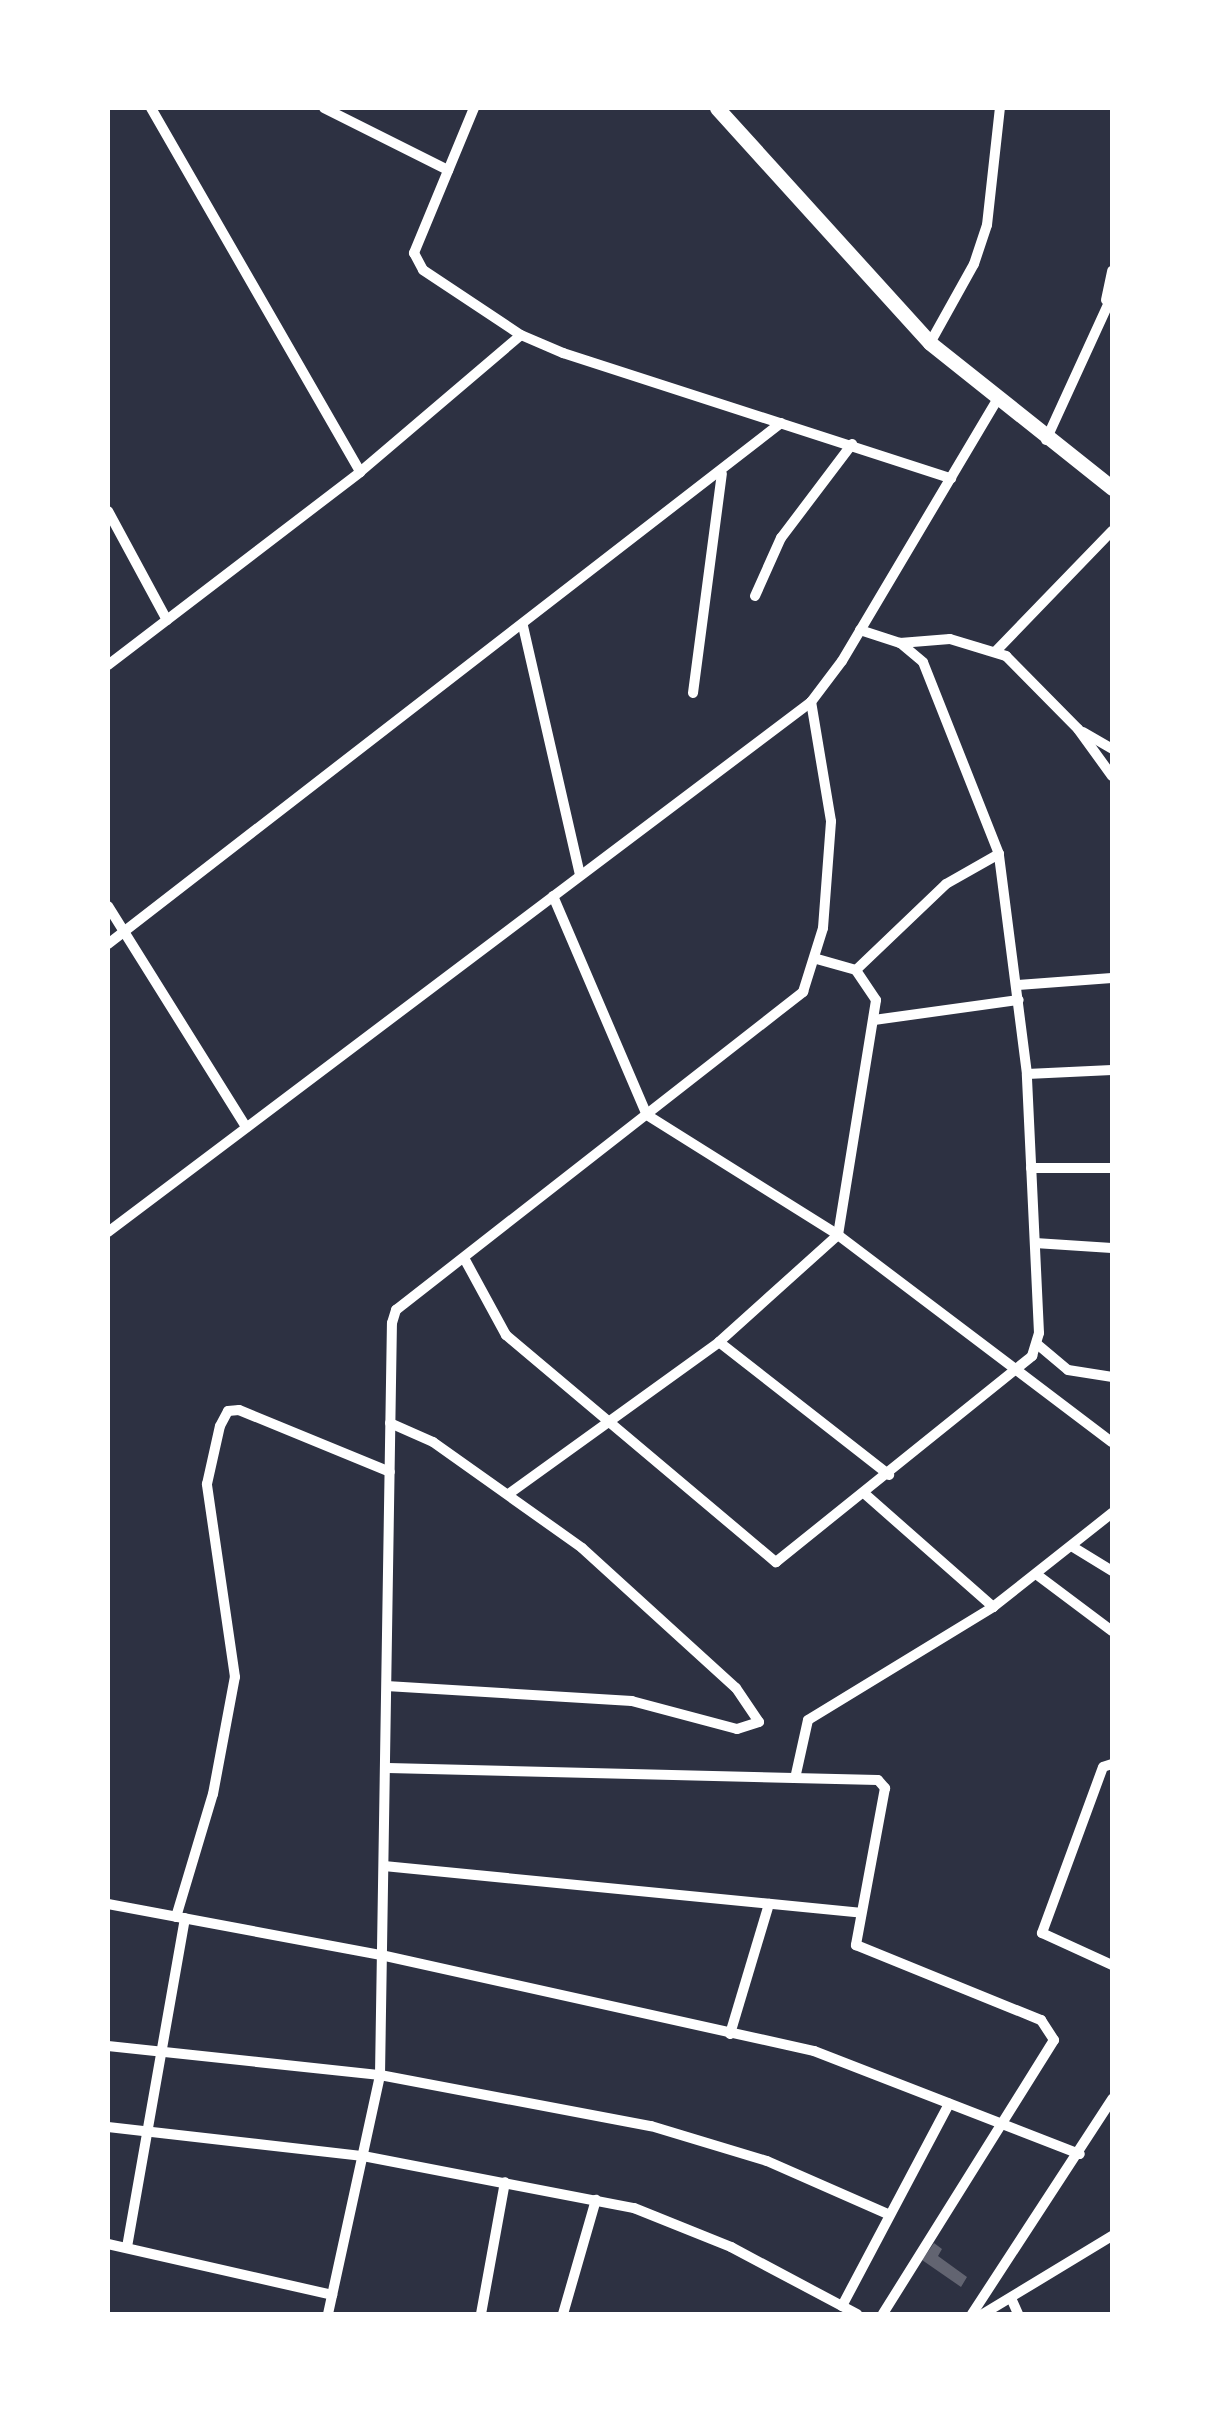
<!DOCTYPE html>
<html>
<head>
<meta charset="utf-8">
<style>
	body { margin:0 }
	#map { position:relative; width:1220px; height:2422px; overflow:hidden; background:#2d3142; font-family:Rubik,sans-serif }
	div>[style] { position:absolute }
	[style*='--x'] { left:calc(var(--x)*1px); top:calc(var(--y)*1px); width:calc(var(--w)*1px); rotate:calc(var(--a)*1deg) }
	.building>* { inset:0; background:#626471 }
	.minor>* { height:10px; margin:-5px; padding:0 5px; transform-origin:5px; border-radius:5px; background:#fff }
	.secondary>* { height:15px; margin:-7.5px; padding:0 7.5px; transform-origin:7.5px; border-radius:7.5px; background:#fff }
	span { translate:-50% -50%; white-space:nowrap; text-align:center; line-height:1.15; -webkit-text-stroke:9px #fff; paint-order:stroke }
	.frame { position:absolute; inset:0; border:110px solid #fff; pointer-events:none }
</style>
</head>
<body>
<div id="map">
	<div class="building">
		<div style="clip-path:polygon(934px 2243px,942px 2249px,938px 2256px,967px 2277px,961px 2287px,922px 2260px)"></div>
	</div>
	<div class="minor">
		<div style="--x:151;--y:108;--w:420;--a:60.1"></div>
		<div style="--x:324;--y:108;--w:139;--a:26.6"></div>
		<div style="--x:474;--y:108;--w:157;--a:112.5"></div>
		<div style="--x:414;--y:253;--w:19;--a:62"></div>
		<div style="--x:423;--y:270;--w:118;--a:33.6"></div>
		<div style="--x:521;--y:335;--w:46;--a:23.2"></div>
		<div style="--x:563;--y:353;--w:408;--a:17.9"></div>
		<div style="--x:1106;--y:300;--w:30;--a:-78"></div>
		<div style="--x:930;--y:343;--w:90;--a:-60.9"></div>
		<div style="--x:974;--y:264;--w:41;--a:-71.6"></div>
		<div style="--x:987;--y:225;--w:118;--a:-83.7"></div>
		<div style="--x:1046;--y:440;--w:158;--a:-65.4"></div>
		<div style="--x:108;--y:511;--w:124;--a:61.6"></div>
		<div style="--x:755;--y:596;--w:64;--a:-65.9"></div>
		<div style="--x:781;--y:538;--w:118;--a:-52.9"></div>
		<div style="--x:523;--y:626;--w:255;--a:77.1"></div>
		<div style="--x:860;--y:630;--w:42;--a:18"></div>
		<div style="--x:900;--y:643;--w:50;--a:-4.6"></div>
		<div style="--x:950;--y:639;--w:59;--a:16.9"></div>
		<div style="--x:1006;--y:656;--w:103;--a:45.4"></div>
		<div style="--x:1078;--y:729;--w:58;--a:54.1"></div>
		<div style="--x:996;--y:651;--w:167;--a:-46"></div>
		<div style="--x:108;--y:665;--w:317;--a:-37.4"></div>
		<div style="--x:360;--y:472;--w:211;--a:-40.4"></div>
		<div style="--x:693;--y:693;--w:221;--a:-82.5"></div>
		<div style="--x:1083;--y:732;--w:34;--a:30"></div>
		<div style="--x:553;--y:896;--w:238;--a:66.8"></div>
		<div style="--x:647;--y:1115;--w:226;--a:32.1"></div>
		<div style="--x:838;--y:1235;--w:343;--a:37.1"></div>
		<div style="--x:108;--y:906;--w:261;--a:58"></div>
		<div style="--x:108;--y:944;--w:851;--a:-37.75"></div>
		<div style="--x:856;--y:970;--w:124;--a:-43.7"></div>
		<div style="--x:946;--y:884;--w:61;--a:-29.5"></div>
		<div style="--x:1018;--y:985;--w:94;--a:-4.3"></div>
		<div style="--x:874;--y:1020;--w:146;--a:-7.9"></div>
		<div style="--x:1027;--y:1074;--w:85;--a:-2.7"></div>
		<div style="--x:1031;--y:1168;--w:81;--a:0"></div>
		<div style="--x:108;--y:1232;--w:880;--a:-37.01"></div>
		<div style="--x:811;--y:702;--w:51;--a:-52.9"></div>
		<div style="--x:842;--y:661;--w:301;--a:-59.3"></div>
		<div style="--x:1035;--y:1243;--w:77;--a:3.7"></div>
		<div style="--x:464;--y:1258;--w:88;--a:61.4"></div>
		<div style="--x:506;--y:1335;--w:353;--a:40.1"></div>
		<div style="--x:776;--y:1562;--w:329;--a:-38.8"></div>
		<div style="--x:1032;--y:1356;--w:24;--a:-73"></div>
		<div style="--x:1039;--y:1333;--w:259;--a:-92.7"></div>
		<div style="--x:1027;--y:1074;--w:222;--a:-97.3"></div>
		<div style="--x:999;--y:854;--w:206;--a:-111.6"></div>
		<div style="--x:923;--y:662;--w:30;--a:-140"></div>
		<div style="--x:719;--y:1342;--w:216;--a:38"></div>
		<div style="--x:1037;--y:1344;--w:40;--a:40"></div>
		<div style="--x:1068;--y:1370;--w:45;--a:9"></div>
		<div style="--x:390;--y:1423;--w:47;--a:23.8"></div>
		<div style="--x:433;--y:1442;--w:183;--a:35.4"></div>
		<div style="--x:582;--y:1548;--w:208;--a:42.3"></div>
		<div style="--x:736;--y:1688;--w:41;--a:55.9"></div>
		<div style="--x:759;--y:1722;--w:23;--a:162"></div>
		<div style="--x:737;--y:1729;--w:109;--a:-165.1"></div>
		<div style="--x:632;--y:1701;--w:242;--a:-176.5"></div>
		<div style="--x:510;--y:1493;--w:258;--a:-35.8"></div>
		<div style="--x:719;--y:1342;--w:160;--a:-42"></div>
		<div style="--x:838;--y:1235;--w:238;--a:-80.8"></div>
		<div style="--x:876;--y:1000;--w:36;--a:-124"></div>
		<div style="--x:856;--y:970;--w:41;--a:-164.2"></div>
		<div style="--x:865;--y:1494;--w:171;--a:41.4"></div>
		<div style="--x:1073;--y:1547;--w:46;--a:31.6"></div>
		<div style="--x:1036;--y:1574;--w:95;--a:36.9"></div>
		<div style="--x:1112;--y:1764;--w:9;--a:162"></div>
		<div style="--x:1103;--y:1767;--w:177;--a:110.2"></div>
		<div style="--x:1042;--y:1933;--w:77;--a:24.6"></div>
		<div style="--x:388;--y:1768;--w:490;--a:1.4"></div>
		<div style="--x:878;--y:1780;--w:11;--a:49"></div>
		<div style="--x:885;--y:1788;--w:160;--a:100.5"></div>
		<div style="--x:856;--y:1945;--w:200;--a:22.1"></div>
		<div style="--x:1041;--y:2020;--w:24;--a:57"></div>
		<div style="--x:1054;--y:2040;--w:323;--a:122"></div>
		<div style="--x:796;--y:1774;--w:55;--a:-77.5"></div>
		<div style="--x:808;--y:1720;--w:217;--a:-31.4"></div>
		<div style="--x:993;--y:1607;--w:152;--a:-38.3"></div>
		<div style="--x:384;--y:1866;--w:478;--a:5.6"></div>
		<div style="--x:108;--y:1904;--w:278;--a:10.6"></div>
		<div style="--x:381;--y:1955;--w:444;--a:12.5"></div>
		<div style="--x:814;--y:2051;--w:285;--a:21.2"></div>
		<div style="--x:176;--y:1917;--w:128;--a:-73.3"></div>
		<div style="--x:213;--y:1794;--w:119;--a:-79.4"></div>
		<div style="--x:235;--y:1677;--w:195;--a:-98.3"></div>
		<div style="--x:207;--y:1484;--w:59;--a:-77.4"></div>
		<div style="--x:220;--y:1426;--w:17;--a:-62"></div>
		<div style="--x:228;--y:1411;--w:11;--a:-5"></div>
		<div style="--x:239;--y:1410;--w:163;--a:22.3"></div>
		<div style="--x:730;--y:2034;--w:136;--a:-73.3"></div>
		<div style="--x:108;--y:2046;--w:274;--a:6.1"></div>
		<div style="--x:380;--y:2075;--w:276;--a:10.7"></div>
		<div style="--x:651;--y:2126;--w:121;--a:16.8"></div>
		<div style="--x:767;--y:2161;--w:134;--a:23.7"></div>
		<div style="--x:108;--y:2127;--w:257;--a:6.5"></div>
		<div style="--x:363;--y:2156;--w:276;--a:10.9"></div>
		<div style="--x:634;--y:2208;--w:105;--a:21.9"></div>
		<div style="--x:731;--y:2247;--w:143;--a:28"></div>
		<div style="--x:108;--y:2244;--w:230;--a:12.8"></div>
		<div style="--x:127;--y:2247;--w:334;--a:-80"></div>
		<div style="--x:1011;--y:2298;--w:17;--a:66"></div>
		<div style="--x:842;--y:2306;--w:229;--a:-62.1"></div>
		<div style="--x:328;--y:2314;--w:245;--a:-77.7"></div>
		<div style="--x:380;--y:2075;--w:752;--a:-89.09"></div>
		<div style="--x:392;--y:1323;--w:14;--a:-73"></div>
		<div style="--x:396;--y:1310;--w:517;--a:-38"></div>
		<div style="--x:803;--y:992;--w:67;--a:-72.6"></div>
		<div style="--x:823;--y:928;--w:107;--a:-85.7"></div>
		<div style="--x:831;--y:821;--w:121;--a:-99.5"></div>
		<div style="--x:481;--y:2314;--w:134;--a:-79.7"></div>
		<div style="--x:563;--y:2314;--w:119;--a:-73.9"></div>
		<div style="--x:972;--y:2314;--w:257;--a:-56.9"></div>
		<div style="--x:983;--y:2314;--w:151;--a:-31.2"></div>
	</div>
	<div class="secondary">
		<div style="--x:717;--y:108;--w:317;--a:47.8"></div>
		<div style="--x:930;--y:343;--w:233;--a:38.5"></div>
	</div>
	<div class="frame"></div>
</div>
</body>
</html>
